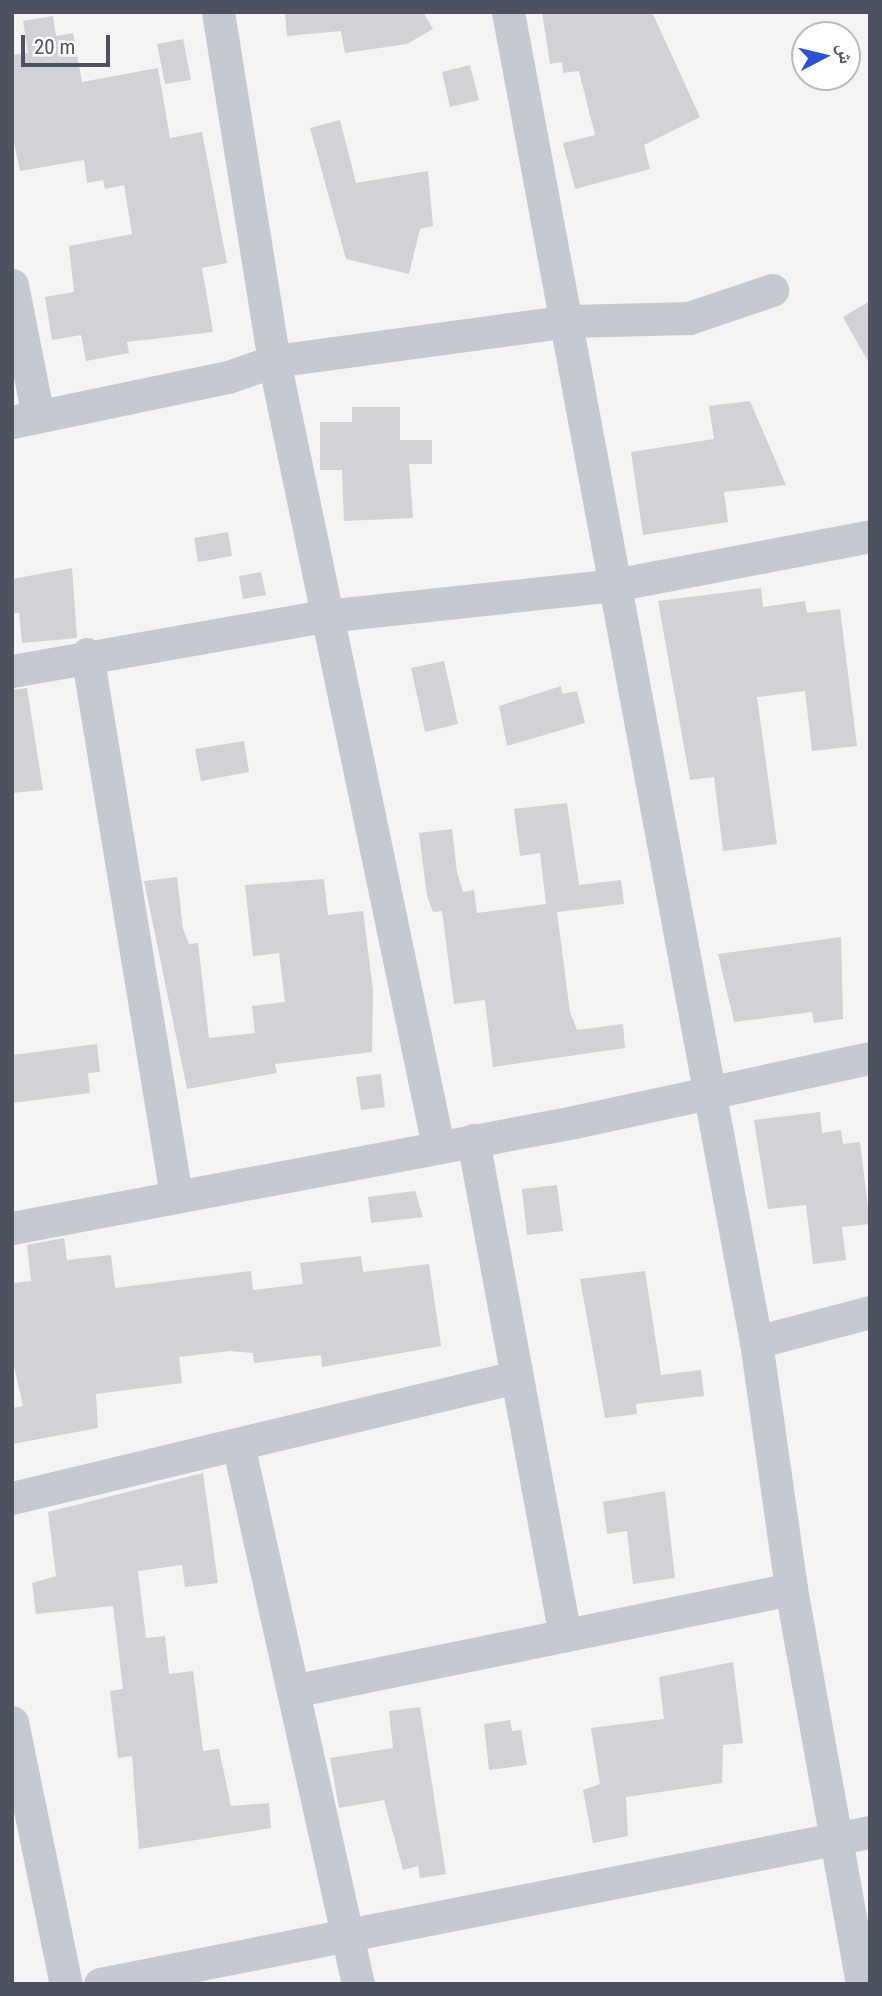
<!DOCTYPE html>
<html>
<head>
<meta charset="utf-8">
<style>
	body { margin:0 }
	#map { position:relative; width:882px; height:1996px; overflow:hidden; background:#f5f4f3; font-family:"Roboto Condensed","Noto Naskh Arabic",sans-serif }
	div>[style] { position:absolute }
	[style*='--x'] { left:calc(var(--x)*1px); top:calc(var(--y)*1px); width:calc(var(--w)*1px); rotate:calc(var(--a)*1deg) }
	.building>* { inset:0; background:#d1d1d6 }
	.minor>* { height:33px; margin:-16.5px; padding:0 16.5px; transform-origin:16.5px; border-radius:16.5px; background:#c5cad2 }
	span { translate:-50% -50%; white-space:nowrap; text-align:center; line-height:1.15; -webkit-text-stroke:6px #fff; paint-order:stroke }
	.frame { position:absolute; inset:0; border:14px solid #4c525f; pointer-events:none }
	.north { position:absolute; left:791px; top:21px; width:70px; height:70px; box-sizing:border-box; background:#fff; border:2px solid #b7babf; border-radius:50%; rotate:83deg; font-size:19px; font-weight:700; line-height:28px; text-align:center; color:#4c525f }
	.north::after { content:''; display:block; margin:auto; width:24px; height:32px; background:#2e51d4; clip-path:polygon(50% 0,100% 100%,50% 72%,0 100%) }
	.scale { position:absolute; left:21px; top:35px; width:89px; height:32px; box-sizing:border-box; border:4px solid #4c525f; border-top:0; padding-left:9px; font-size:21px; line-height:24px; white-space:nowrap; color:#4c525f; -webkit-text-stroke:5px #fff; paint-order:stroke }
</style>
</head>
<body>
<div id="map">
	<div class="building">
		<div style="clip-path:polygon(285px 12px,423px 12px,433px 29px,407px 44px,345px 53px,341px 31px,287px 36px)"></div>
		<div style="clip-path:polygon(542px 12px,652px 12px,700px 117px,644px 145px,650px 169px,575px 189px,563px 143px,595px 135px,579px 71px,563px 73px,562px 62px,550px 64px)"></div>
		<div style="clip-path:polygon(53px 16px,56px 36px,73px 33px,82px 82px,158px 68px,170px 138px,202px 132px,227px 263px,202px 268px,213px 332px,127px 342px,129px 353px,86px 361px,81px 335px,52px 340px,45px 297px,74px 292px,69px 246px,132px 234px,124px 185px,105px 189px,103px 180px,87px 183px,84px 160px,20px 171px,12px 133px,12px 55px,28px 53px,23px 21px)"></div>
		<div style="clip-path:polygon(183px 39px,191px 80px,165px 84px,157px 44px)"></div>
		<div style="clip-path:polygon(470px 65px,479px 100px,450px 107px,442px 72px)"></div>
		<div style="clip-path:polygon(340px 120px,356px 183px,428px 171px,433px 226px,420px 229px,409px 274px,346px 259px,310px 128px)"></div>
		<div style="clip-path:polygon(870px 301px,870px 365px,843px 317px)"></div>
		<div style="clip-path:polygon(750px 401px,786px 485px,724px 492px,728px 522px,643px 535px,631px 452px,714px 439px,709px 406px)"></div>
		<div style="clip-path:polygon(352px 407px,400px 407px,400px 440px,432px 440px,432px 464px,409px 464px,413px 518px,344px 521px,342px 470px,320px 470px,320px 422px,352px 422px)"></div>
		<div style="clip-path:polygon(228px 532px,232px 556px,198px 562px,194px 538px)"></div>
		<div style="clip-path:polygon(72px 568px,77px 638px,22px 643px,19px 613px,12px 614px,12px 579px)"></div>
		<div style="clip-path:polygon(261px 572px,266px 595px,243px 599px,239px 576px)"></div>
		<div style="clip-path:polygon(761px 588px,763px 607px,805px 601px,807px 613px,840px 609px,857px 746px,812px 751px,805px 691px,757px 697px,777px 844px,723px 851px,714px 777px,690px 780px,658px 601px)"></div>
		<div style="clip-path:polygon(444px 661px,458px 724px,425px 732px,411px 668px)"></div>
		<div style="clip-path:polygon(561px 686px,562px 694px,577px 691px,585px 723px,507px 746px,499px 706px)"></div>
		<div style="clip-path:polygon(27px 688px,43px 790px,12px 793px,12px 690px)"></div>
		<div style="clip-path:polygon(244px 741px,249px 772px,201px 781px,195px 749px)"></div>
		<div style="clip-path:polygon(567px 803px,579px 885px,621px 880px,624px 904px,557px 912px,570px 1012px,577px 1030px,623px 1024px,625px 1048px,493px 1067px,485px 1000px,454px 1004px,442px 911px,433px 912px,427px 896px,419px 833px,452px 829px,457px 872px,463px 892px,474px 890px,477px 913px,546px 904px,540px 853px,520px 856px,514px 809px)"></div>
		<div style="clip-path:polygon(177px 877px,183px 929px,189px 944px,198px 943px,209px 1038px,255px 1033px,252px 1006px,285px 1002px,279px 953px,253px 956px,245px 885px,324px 879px,328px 915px,363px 911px,373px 991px,372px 1052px,275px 1064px,277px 1073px,187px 1089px,144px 881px)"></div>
		<div style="clip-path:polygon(841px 937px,843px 1019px,814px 1023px,812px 1012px,734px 1022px,718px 954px)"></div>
		<div style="clip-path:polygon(97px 1044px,100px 1072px,88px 1073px,90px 1093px,12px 1103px,12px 1055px)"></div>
		<div style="clip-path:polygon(381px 1074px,385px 1107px,361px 1110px,356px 1077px)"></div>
		<div style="clip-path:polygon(820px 1112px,822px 1133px,841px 1130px,843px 1144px,860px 1142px,870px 1224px,842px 1227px,846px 1260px,813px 1264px,806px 1205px,768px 1209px,754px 1120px)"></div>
		<div style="clip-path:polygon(557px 1185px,563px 1231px,527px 1235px,522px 1189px)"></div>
		<div style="clip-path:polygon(415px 1191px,423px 1217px,371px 1223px,368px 1197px)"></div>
		<div style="clip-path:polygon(64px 1238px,67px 1260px,111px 1255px,115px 1288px,251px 1271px,253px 1290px,303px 1284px,300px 1263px,361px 1256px,363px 1272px,429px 1264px,441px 1346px,322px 1367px,321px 1355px,254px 1363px,253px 1353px,230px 1351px,179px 1357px,182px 1383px,96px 1394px,98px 1428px,12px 1444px,12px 1408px,23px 1406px,12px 1358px,12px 1283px,31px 1281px,27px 1245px)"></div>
		<div style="clip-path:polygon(645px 1271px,661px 1375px,701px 1370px,704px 1396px,636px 1404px,637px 1414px,605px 1418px,580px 1279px)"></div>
		<div style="clip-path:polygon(203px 1473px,218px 1583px,185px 1587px,182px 1565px,138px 1571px,146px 1638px,165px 1636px,169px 1674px,193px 1671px,203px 1751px,219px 1749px,231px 1806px,269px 1803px,271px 1828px,139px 1849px,132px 1756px,118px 1758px,110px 1691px,123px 1689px,113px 1606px,36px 1614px,32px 1583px,56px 1576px,48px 1512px)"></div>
		<div style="clip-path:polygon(665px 1491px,675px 1578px,633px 1584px,627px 1531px,607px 1534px,603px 1502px)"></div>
		<div style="clip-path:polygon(733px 1662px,743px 1743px,723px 1745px,722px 1783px,626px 1797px,628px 1836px,593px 1843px,583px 1790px,600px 1784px,591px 1728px,664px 1719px,659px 1677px)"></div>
		<div style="clip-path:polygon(420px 1707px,446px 1874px,420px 1878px,418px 1866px,403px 1870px,384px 1800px,339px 1808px,330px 1758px,393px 1748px,389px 1711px)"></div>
		<div style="clip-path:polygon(510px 1720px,512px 1731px,521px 1730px,527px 1765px,489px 1770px,484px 1724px)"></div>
	</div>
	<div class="minor">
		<div style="--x:218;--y:12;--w:353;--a:80.9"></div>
		<div style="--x:274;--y:361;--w:802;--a:78.2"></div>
		<div style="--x:508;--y:12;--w:1353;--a:79.44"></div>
		<div style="--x:756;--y:1342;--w:249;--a:81.9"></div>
		<div style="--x:791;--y:1589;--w:401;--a:79.8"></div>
		<div style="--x:12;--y:285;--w:134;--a:78.8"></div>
		<div style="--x:12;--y:422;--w:221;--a:-11.8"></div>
		<div style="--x:228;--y:377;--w:49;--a:-19.2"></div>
		<div style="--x:274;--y:361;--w:299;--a:-7.7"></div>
		<div style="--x:570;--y:321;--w:119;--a:-1.4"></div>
		<div style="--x:689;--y:318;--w:88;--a:-18.6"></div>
		<div style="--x:87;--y:654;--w:548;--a:80.66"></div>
		<div style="--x:12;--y:671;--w:318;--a:-10"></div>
		<div style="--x:325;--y:616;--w:291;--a:-6.1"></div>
		<div style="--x:614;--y:585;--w:261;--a:-10.8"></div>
		<div style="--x:473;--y:1140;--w:504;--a:79.49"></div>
		<div style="--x:12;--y:1228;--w:572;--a:-10.68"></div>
		<div style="--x:574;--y:1122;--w:303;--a:-12.2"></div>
		<div style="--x:756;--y:1342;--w:118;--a:-14.7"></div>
		<div style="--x:238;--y:1444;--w:553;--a:77.47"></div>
		<div style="--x:12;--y:1498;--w:518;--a:-13.5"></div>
		<div style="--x:293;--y:1691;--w:508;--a:-11.58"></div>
		<div style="--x:12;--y:1722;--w:268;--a:78.4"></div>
		<div style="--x:100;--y:1984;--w:785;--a:-11.17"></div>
	</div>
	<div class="frame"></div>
	<div class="north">ش</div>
	<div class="scale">20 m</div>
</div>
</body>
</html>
